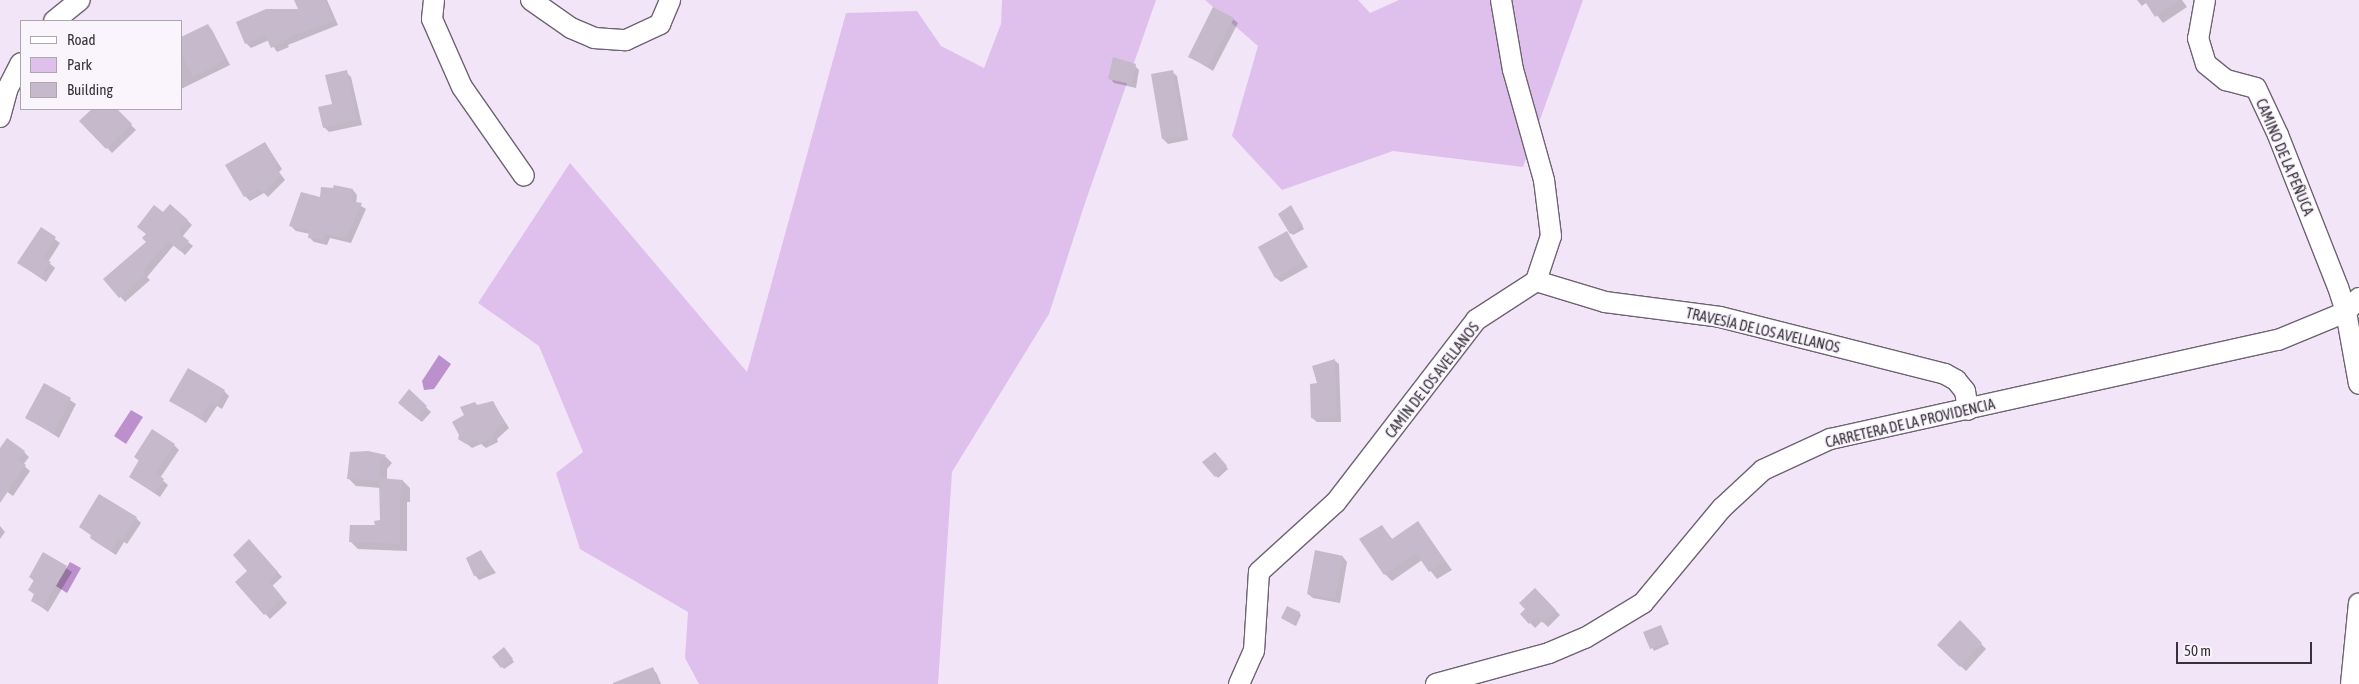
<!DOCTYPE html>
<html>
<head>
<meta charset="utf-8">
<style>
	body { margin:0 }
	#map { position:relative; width:2359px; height:684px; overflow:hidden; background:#f2e5f7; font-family:"Asap Condensed",sans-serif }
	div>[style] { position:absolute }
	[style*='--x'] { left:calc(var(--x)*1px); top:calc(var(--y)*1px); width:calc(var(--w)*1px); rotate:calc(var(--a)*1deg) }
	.green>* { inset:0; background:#dfc0ec }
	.water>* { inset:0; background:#bb90cc }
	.shadow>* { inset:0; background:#0003 }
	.building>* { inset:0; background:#c5b9cb }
	.roads { filter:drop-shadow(1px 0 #6e6373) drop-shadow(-1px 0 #6e6373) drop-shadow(0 1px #6e6373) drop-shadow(0 -1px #6e6373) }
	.minor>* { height:20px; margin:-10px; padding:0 10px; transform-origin:10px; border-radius:10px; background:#fff }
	span { translate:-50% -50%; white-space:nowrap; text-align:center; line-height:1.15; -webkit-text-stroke:4px #faf5fd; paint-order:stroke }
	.street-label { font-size:15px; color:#373239 }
	.legend { position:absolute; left:20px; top:20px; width:162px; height:90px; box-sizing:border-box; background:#faf5fd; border:1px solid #aca7af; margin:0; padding:6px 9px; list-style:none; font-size:15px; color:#373239 }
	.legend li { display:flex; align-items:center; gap:10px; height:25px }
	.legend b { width:25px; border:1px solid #aca7af }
	.scale { position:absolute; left:2176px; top:642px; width:136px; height:22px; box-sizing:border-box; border:2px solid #373239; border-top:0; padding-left:6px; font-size:15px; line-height:18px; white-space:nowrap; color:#373239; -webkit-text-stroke:4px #faf5fd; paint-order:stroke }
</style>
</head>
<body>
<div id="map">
	<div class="green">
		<div style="clip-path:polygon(1002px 0,1156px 0,1086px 200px,1049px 314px,952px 472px,938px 684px,699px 684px,685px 658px,688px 612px,580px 549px,556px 473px,583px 452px,539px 346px,478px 303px,570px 163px,747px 372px,846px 13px,917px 11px,941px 46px,984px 68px,1001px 24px)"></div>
		<div style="clip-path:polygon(1205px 0,1358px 0,1370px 13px,1399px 0,1583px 0,1523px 167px,1393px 151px,1282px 190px,1232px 136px,1258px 46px)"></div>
	</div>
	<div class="water">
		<div style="clip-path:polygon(439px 355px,451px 364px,434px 389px,424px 390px,422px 381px)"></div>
		<div style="clip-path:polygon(131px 410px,143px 417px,126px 444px,114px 436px)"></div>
		<div style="clip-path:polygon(70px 562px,81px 568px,67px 593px,56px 586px)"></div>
	</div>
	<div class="shadow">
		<div style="clip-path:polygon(295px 0,327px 0,338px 25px,288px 45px,289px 47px,277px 52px,269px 40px,251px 48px,246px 43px,300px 11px)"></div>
		<div style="clip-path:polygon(2137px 0,2182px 0,2187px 7px,2163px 23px,2147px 2px,2142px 6px)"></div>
		<div style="clip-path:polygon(1233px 19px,1238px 23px,1213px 71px,1189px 56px)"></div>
		<div style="clip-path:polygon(208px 25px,212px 30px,230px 65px,181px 89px,181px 38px)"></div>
		<div style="clip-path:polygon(1134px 65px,1139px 70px,1136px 88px,1114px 83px,1110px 78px)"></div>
		<div style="clip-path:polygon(346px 72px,351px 77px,362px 125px,329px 132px,324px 127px)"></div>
		<div style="clip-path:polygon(1172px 72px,1177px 76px,1188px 140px,1168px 144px,1163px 139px)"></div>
		<div style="clip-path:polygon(94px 109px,115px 109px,136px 130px,112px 153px,81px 121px)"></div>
		<div style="clip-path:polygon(265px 143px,282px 169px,279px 172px,285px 180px,268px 197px,264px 193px,250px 201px,245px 196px)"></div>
		<div style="clip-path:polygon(353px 190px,357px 195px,356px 203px,366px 209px,351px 243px,330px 238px,327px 245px,314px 242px,309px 237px,310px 234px,296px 231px,291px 226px,321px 198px)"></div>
		<div style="clip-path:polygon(1292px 209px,1304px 229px,1293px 235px,1291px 233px)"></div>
		<div style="clip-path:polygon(163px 214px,187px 220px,192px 225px,182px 237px,193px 246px,185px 255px,174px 245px,147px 277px,150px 280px,125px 302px,105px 279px,148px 242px)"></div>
		<div style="clip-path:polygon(41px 229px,60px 243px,48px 262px,55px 268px,46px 282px,19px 263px)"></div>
		<div style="clip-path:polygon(1287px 233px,1308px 267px,1281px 282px,1276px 278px)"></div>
		<div style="clip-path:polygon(1334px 360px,1339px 364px,1341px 422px,1317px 422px,1312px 418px,1319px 385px)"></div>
		<div style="clip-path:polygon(45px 384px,76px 404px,59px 438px,26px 417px)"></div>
		<div style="clip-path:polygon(224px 391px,229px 396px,222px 409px,217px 406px,206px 423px,171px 400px)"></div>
		<div style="clip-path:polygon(409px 391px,431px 412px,422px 422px,404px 408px)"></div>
		<div style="clip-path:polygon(493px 403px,509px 428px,497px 439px,498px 442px,486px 448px,481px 444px,472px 448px,459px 438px,478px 406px)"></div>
		<div style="clip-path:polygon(174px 445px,179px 450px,160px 478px,168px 485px,160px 497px,130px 477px,140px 462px,135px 457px)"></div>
		<div style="clip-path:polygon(0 450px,24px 452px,29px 457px,23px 465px,30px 471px,13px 496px,0 487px)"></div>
		<div style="clip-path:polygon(1217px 455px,1228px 469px,1218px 478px,1203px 463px)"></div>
		<div style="clip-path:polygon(385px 456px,392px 463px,387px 469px,387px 480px,403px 481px,410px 488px,410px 502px,407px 502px,407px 551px,358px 549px,351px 542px,381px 522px,381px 488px,356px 486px,349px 479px)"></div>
		<div style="clip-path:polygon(136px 518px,141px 523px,127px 544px,124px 542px,116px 555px,96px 542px,91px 538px,92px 536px,81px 527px)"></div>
		<div style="clip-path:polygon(1418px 523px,1452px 570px,1437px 579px,1422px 560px,1392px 581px,1385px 574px,1381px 526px,1393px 540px)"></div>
		<div style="clip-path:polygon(0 526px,5px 532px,0 539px)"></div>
		<div style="clip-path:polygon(254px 546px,282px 577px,272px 586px,287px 603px,270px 619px,237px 582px,249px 571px)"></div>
		<div style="clip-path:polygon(481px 552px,496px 573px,479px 580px,475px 575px)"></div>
		<div style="clip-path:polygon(44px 554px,72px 572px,48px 612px,32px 600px,35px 595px,30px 590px,35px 582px,30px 577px)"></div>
		<div style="clip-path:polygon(1343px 557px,1347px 562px,1340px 603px,1313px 598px,1308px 594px)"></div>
		<div style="clip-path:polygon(1535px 589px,1560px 615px,1548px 627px,1542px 621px,1535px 628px,1522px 614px,1527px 609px)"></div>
		<div style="clip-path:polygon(1299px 613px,1301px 615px,1296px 626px,1285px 620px)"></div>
		<div style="clip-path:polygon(1960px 622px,1986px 649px,1966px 671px,1938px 645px)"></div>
		<div style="clip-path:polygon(1661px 626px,1669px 644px,1654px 651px,1645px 633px)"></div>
		<div style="clip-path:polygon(506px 651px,514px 662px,504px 669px,494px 657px)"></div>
		<div style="clip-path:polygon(653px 669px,657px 674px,661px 684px,629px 684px)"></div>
	</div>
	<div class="building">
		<div style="clip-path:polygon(294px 0,325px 0,334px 20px,284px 40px,285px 42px,271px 48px,265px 35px,245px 44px,236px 22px,266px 9px,298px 9px)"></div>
		<div style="clip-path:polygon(2144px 0,2180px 0,2155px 17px)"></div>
		<div style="clip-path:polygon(1213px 7px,1234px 18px,1208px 67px,1188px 57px)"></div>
		<div style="clip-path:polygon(208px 24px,226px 60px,193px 77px,181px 54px,181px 37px)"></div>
		<div style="clip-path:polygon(1113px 57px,1136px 64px,1131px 84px,1108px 79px)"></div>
		<div style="clip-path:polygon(347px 70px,357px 120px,323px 128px,318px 107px,332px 104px,325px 75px)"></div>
		<div style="clip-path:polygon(1173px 70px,1184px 136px,1162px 139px,1151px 74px)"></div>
		<div style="clip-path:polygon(92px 109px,117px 109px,132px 124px,106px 149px,79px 121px)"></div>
		<div style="clip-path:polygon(265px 142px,278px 164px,275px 167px,281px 175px,262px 193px,258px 189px,244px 197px,225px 165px)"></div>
		<div style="clip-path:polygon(334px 185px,353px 189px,351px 201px,362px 203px,346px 239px,325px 234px,323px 240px,308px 238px,309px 231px,289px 226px,301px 192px,320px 197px,321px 187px,333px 188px)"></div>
		<div style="clip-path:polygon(170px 204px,188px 220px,178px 232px,189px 241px,180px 251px,168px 241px,143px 271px,146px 275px,119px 298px,103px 279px,146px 242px,142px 238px,146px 234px,137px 227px,154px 205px,163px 212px)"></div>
		<div style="clip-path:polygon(1291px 205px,1303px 226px,1290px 234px,1278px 214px)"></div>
		<div style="clip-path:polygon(41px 227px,56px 237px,43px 258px,51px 262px,41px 278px,17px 263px)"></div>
		<div style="clip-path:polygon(1287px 231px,1304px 262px,1275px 278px,1258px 247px)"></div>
		<div style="clip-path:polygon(1335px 359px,1337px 418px,1311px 418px,1310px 384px,1317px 383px,1312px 366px)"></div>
		<div style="clip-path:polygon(188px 368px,225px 390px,217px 405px,211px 402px,201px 419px,169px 401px)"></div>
		<div style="clip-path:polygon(44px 383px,71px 398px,54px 434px,25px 418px)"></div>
		<div style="clip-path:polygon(409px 389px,427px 406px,417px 418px,398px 403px)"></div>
		<div style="clip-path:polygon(493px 401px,505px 423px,500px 426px,493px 434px,494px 437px,480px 444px,477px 439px,466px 444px,458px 439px,459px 435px,452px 422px,464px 415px,460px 407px,475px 402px,477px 405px)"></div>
		<div style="clip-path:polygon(152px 429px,175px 444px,155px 473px,164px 479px,155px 493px,129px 477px,139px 460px,134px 457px)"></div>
		<div style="clip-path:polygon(7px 438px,25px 451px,19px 460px,26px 465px,0 503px,0 448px)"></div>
		<div style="clip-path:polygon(368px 451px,386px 455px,380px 461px,380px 478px,403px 480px,402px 495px,400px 495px,400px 544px,349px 542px,350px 525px,375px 525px,374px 521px,380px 520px,379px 481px,347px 479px,350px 452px)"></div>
		<div style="clip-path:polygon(1215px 452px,1227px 466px,1215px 477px,1202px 462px)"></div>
		<div style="clip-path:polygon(99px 494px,137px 517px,122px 540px,119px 538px,111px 551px,90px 538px,91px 535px,79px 527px)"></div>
		<div style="clip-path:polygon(1418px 521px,1446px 562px,1429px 572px,1416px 553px,1384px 575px,1359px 539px,1382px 525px,1392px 539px)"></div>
		<div style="clip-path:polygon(249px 539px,278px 572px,269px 581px,283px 598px,264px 615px,235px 582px,247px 571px,233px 555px)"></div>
		<div style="clip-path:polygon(481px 550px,492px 568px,474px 576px,466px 558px)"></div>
		<div style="clip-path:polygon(1315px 550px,1343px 556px,1335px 599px,1307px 594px)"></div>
		<div style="clip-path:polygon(43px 552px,67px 566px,43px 608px,31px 601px,34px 594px,28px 590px,34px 580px,29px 577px)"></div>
		<div style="clip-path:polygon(1535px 588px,1556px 610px,1543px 623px,1537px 617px,1529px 624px,1520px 614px,1525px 609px,1519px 603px)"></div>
		<div style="clip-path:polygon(1287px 606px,1300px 612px,1294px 625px,1281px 618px)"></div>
		<div style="clip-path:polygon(1960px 620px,1982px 643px,1960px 667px,1937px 645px)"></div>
		<div style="clip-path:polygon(1661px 625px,1668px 642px,1650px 649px,1643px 632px)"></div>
		<div style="clip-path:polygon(504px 647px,513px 659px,501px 668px,492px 657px)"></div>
		<div style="clip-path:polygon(653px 667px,659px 684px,613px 684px,613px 683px)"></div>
	</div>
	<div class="roads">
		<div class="minor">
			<div style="--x:434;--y:0;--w:19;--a:96"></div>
			<div style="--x:432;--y:19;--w:74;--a:66.2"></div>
			<div style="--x:462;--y:87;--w:108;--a:55.1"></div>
			<div style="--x:531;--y:0;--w:49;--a:35"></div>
			<div style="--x:571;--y:28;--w:25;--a:23"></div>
			<div style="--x:594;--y:38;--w:32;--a:4"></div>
			<div style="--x:626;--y:40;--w:38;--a:-25"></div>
			<div style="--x:660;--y:24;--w:26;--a:-67"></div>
			<div style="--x:2205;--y:0;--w:39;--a:100"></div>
			<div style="--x:2198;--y:38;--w:27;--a:73"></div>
			<div style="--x:2206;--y:64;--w:26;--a:39"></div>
			<div style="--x:2226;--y:80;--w:31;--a:15"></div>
			<div style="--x:2256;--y:88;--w:52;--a:64.9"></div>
			<div style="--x:2278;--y:135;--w:163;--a:68.5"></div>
			<div style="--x:2338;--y:287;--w:26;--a:72"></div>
			<div style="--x:2346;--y:312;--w:73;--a:79.8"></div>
			<div style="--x:54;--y:21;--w:33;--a:-39"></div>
			<div style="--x:0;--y:117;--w:28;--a:-75"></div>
			<div style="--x:7;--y:90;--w:30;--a:-63"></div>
			<div style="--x:1536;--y:281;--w:72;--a:16.9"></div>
			<div style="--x:1605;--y:302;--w:116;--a:7.4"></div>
			<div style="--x:1720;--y:317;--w:232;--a:14.2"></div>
			<div style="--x:1945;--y:374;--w:13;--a:29"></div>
			<div style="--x:1956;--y:380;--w:14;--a:51"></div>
			<div style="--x:1965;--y:391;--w:19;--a:81"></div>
			<div style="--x:1239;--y:684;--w:36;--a:-66"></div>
			<div style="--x:1254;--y:651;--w:79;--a:-86.4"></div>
			<div style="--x:1259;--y:572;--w:104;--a:-42.3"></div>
			<div style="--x:1336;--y:502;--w:230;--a:-52.4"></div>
			<div style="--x:1476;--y:320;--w:72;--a:-33"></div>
			<div style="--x:1536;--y:281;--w:47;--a:-71.6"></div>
			<div style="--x:1551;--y:236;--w:56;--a:-97.1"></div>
			<div style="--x:1544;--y:180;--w:114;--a:-105.7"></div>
			<div style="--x:1513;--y:70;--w:71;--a:-99.7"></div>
			<div style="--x:1436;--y:684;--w:117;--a:-15.3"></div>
			<div style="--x:1549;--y:653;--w:39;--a:-23"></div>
			<div style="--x:1585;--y:638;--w:68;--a:-31.1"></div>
			<div style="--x:1643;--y:603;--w:124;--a:-50.3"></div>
			<div style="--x:1722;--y:508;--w:56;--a:-42.8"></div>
			<div style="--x:1763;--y:470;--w:74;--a:-24.8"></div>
			<div style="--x:1830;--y:439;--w:459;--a:-12.5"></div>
			<div style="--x:2278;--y:340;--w:74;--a:-22.4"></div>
			<div style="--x:2346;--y:312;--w:19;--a:-47"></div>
			<div style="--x:2351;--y:684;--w:81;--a:-84.4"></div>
		</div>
	</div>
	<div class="street-label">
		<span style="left:2285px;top:157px;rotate:67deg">CAMINO DE LA PEÑUCA</span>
		<span style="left:1763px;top:330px;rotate:13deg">TRAVESÍA DE LOS AVELLANOS</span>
		<span style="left:1432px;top:380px;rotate:-52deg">CAMÍN DE LOS AVELLANOS</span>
		<span style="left:1910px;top:423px;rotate:-13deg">CARRETERA DE LA PROVIDENCIA</span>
	</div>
	<ul class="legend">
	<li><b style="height:6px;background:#fff"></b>Road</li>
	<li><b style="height:14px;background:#dfc0ec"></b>Park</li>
	<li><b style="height:14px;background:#c5b9cb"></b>Building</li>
	</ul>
	<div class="scale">50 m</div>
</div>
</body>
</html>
